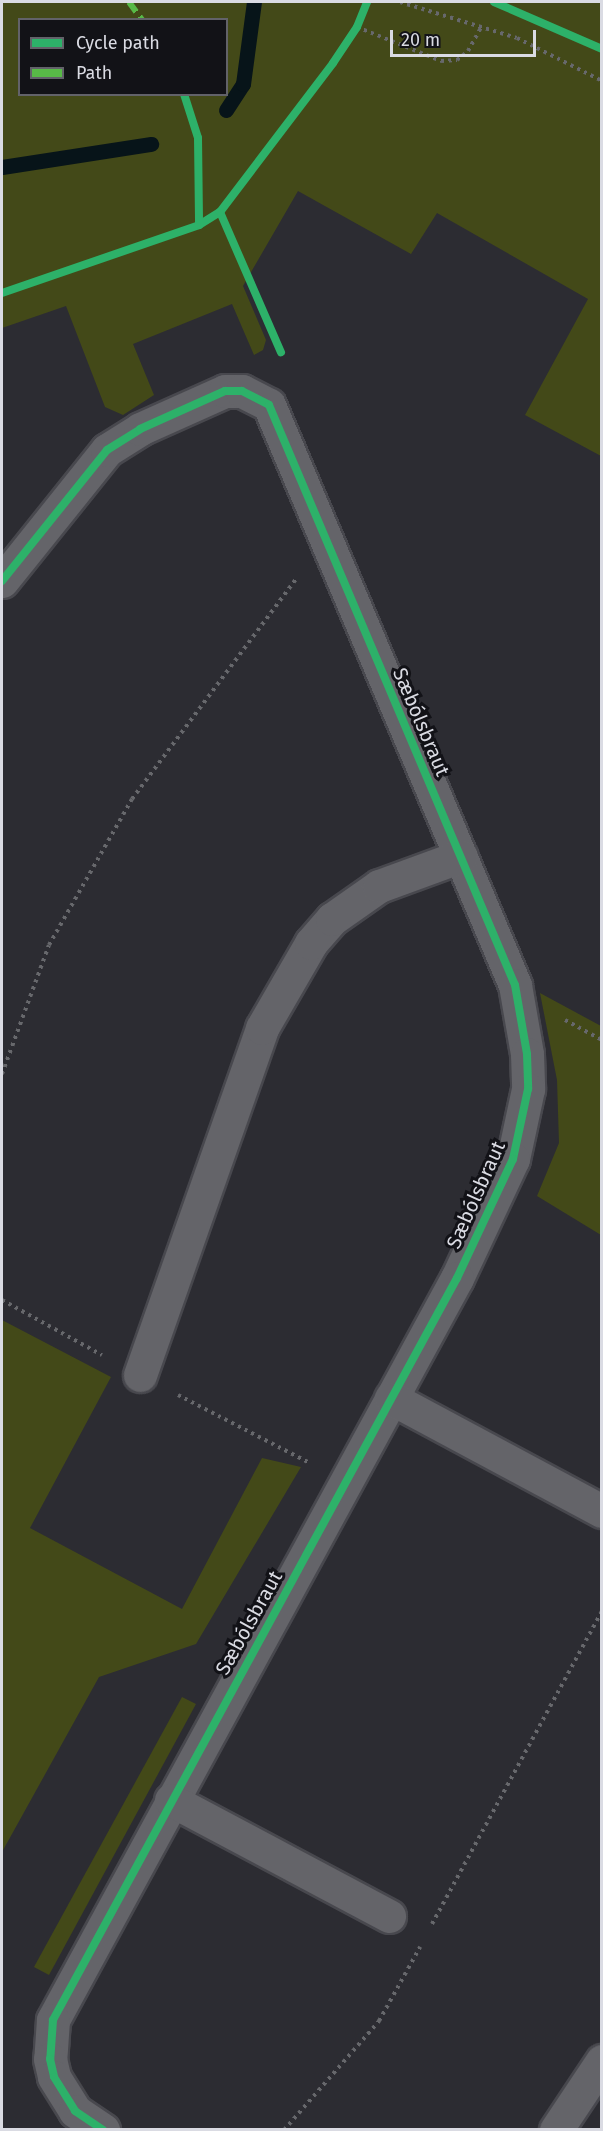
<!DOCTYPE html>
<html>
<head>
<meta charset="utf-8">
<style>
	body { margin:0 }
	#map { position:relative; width:603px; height:2131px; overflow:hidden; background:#2c2c32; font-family:"Fira Sans",sans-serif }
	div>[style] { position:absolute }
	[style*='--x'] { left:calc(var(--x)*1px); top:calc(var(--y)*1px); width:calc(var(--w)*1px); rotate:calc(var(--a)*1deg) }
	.green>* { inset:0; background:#434918 }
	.stream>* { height:15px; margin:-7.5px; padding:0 7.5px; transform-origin:7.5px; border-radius:7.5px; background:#071419 }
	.path>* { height:4px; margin-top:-2px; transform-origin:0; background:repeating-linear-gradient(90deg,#67686c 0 3px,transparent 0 7.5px) }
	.roads { filter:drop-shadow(2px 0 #48484e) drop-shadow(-2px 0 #48484e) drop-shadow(0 2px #48484e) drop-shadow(0 -2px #48484e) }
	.minor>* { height:33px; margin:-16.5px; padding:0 16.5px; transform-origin:16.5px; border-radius:16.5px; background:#646469 }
	.quiet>* { height:6px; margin-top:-3px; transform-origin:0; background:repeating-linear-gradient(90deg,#58b947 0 12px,transparent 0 18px) }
	.cycleway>* { height:8px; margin:-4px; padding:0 4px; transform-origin:4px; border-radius:4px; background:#2db169 }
	span { translate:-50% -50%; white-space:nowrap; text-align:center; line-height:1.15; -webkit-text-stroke:6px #121217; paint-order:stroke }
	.street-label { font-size:20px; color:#dadbe3 }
	.frame { position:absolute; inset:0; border:3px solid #dadbe3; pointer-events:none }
	.legend { position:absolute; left:18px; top:18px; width:210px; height:78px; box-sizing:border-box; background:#121217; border:2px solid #626269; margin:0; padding:8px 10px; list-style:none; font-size:18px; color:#dadbe3 }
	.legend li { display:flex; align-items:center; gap:12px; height:30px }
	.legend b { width:30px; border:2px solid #626269 }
	.scale { position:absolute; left:390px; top:30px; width:146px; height:27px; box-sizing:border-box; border:3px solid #dadbe3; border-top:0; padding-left:8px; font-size:18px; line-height:21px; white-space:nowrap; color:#dadbe3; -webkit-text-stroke:4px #121217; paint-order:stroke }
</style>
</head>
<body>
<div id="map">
	<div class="green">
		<div style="clip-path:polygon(evenodd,2px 2px,601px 2px,601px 456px,525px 415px,588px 299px,437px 213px,411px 254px,298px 191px,243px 286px,266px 340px,263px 350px,254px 355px,232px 304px,133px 344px,154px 395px,123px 415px,105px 407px,66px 306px,2px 328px,2px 2px,20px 20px,226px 20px,226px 94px,20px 94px,20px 20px)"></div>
		<div style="clip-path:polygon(540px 993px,601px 1026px,601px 1235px,537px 1196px,559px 1143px,557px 1080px)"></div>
		<div style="clip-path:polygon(2px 1320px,111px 1377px,30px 1528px,182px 1609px,262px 1458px,301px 1467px,196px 1644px,99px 1677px,2px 1852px)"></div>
		<div style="clip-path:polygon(182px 1697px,196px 1704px,49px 1975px,34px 1967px)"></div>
	</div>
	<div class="stream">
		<div style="--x:226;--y:110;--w:31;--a:-57"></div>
		<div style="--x:243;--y:84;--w:83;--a:-82.4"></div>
		<div style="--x:2;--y:167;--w:151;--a:-8.8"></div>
	</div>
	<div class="path">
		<div style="--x:400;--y:2;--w:122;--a:17.1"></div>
		<div style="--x:517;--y:38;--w:95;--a:26.8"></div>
		<div style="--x:357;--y:27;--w:91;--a:22"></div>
		<div style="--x:441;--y:61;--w:16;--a:-4"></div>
		<div style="--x:457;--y:60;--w:14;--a:-39"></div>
		<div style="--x:468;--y:51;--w:29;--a:-61"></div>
		<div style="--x:565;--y:1020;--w:42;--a:28.4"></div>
		<div style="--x:2;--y:1074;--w:137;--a:-70"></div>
		<div style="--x:49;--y:945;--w:168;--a:-60.4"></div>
		<div style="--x:132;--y:799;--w:276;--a:-53.3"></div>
		<div style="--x:2;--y:1300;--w:114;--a:28.8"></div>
		<div style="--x:178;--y:1395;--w:148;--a:27.3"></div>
		<div style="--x:432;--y:1924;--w:356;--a:-61.5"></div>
		<div style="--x:284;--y:2130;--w:145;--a:-48.9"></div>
		<div style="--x:379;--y:2021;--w:85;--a:-61"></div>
	</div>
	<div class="roads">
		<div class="minor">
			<div style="--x:2;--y:581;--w:168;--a:-51.3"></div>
			<div style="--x:107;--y:450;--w:39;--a:-32"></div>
			<div style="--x:140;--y:429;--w:93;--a:-24.1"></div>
			<div style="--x:225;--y:391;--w:17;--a:0"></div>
			<div style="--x:242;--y:391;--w:30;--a:27"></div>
			<div style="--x:269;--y:405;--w:630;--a:67.02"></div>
			<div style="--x:515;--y:985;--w:70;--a:80.1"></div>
			<div style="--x:527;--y:1054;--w:35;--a:88"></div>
			<div style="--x:528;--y:1089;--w:72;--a:102.1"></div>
			<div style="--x:513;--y:1159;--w:132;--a:115.2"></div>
			<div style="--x:457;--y:1278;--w:845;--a:118.57"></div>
			<div style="--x:53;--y:2020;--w:39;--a:94"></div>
			<div style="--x:50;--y:2059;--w:18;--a:77"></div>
			<div style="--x:54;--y:2077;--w:40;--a:58"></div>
			<div style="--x:75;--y:2111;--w:34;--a:34"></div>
			<div style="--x:140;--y:1375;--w:368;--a:-70.6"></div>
			<div style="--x:262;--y:1028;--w:98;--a:-60"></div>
			<div style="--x:311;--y:943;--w:32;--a:-49"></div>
			<div style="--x:332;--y:919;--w:57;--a:-35.1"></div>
			<div style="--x:379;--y:886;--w:87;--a:-20.1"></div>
			<div style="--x:391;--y:1398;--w:239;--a:28.2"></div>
			<div style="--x:171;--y:1800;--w:247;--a:28"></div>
			<div style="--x:556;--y:2130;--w:83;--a:-56.3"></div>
		</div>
	</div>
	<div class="quiet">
		<div style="--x:129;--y:2;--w:22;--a:54"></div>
	</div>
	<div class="cycleway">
		<div style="--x:494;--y:2;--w:118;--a:23.5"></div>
		<div style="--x:184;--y:94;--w:46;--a:72.3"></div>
		<div style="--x:198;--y:138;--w:87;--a:89.3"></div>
		<div style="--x:220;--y:212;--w:153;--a:66.5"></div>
		<div style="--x:2;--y:293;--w:208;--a:-19"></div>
		<div style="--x:199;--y:225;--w:25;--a:-32"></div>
		<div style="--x:220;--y:212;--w:187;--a:-52.8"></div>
		<div style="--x:333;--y:63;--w:43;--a:-56.3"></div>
		<div style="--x:357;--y:27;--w:27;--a:-68"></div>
		<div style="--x:2;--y:581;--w:168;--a:-51.3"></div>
		<div style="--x:107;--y:450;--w:39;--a:-32"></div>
		<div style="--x:140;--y:429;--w:93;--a:-24.1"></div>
		<div style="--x:225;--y:391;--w:17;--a:0"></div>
		<div style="--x:242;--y:391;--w:30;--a:27"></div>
		<div style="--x:269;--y:405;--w:630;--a:67.02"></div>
		<div style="--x:515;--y:985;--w:70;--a:80.1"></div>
		<div style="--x:527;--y:1054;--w:35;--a:88"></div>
		<div style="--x:528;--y:1089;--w:72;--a:102.1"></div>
		<div style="--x:513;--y:1159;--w:132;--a:115.2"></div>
		<div style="--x:457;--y:1278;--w:845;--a:118.57"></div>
		<div style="--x:53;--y:2020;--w:39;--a:94"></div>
		<div style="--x:50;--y:2059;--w:18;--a:77"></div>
		<div style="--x:54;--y:2077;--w:40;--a:58"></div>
		<div style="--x:75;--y:2111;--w:34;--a:34"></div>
	</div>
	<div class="street-label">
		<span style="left:421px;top:722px;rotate:67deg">Sæbólsbraut</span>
		<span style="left:476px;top:1195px;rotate:-66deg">Sæbólsbraut</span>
		<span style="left:249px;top:1623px;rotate:-61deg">Sæbólsbraut</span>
	</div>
	<div class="frame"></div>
	<ul class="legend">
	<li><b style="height:8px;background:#2db169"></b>Cycle path</li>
	<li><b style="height:8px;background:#58b947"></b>Path</li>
	</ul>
	<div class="scale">20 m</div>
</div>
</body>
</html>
